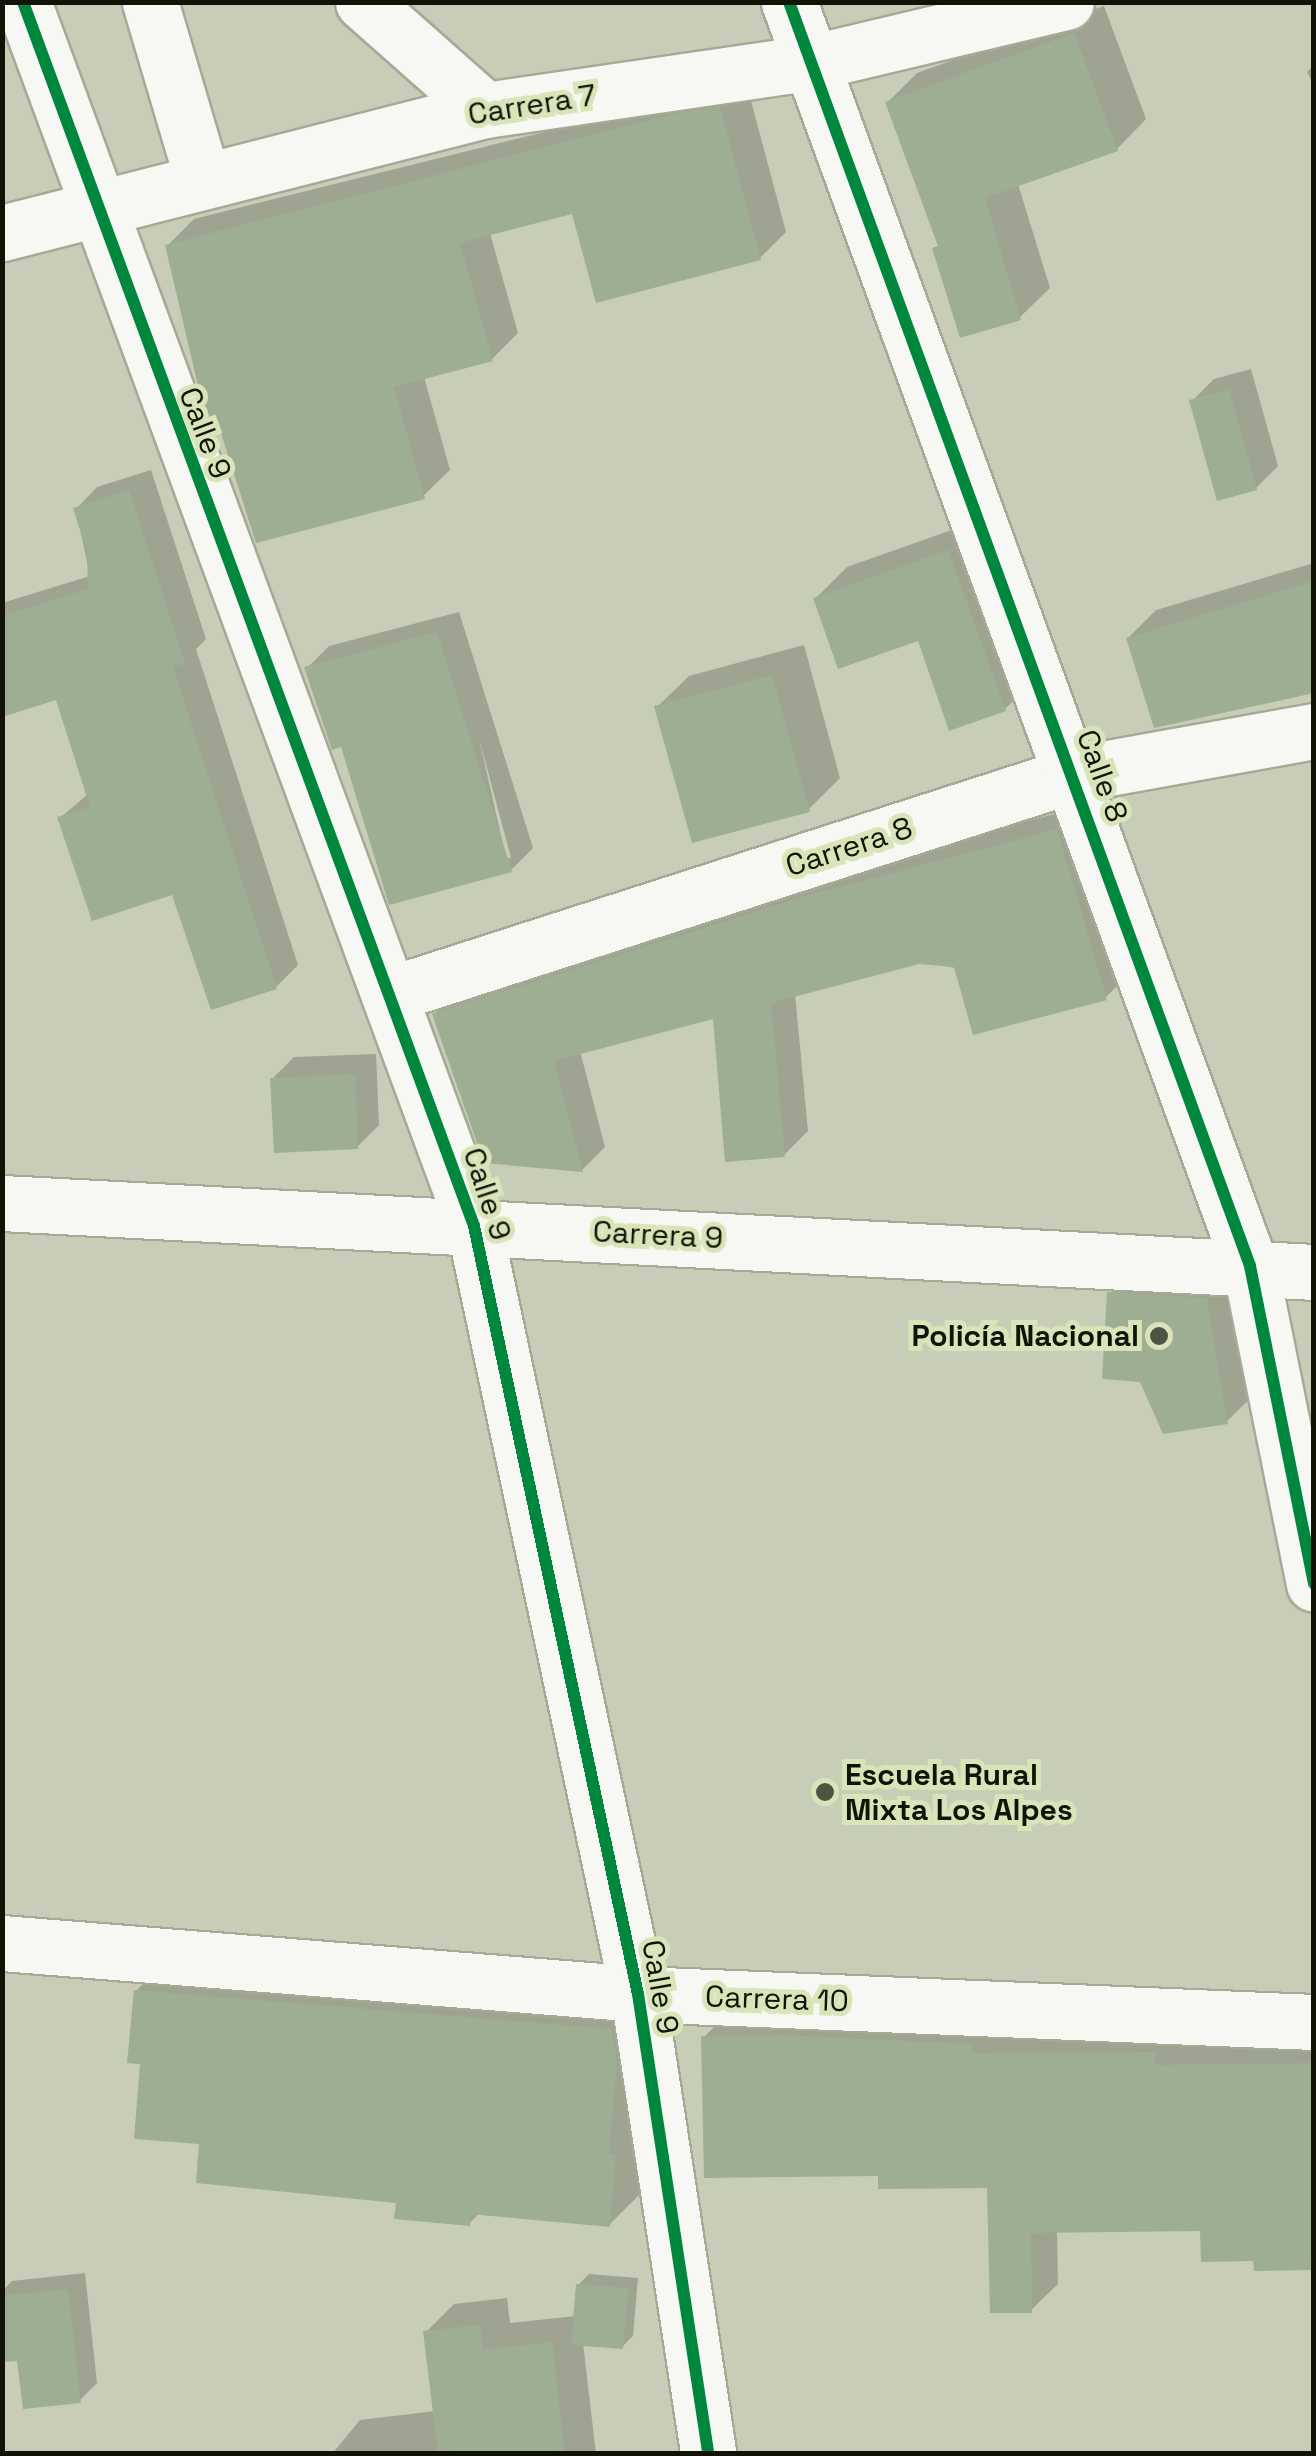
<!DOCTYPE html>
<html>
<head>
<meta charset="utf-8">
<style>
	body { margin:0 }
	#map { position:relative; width:1316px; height:2456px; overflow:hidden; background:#c7cdb6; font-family:"Space Grotesk",sans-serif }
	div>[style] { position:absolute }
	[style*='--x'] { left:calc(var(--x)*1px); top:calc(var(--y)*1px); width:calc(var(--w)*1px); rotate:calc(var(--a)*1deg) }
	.shadow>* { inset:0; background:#0003 }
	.building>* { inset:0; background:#9eae93 }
	.roads { filter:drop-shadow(2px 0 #a5aa97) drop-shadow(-2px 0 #a5aa97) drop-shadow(0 2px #a5aa97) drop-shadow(0 -2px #a5aa97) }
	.minor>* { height:55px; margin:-27.5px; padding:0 27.5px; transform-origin:27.5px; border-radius:27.5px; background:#f7f8f4 }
	.major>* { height:55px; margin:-27.5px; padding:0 27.5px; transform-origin:27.5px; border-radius:27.5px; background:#f7f8f4 }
	.cycleway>* { height:12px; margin:-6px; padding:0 6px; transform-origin:6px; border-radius:6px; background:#00873e }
	.dots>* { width:28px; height:28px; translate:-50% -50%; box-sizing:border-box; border:5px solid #d9e4b9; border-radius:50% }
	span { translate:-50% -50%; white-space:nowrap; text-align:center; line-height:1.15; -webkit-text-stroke:10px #d9e4b9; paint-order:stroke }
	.street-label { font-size:30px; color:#101305 }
	.poi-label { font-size:30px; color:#101305; font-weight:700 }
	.right { translate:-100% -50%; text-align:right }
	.left { translate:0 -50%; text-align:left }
	.frame { position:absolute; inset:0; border:5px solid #101305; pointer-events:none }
</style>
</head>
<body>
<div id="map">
	<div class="shadow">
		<div style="clip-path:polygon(1104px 6px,1146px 119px,1117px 149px,1018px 184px,1050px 288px,1020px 317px,935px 249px,940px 244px,888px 102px,917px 73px)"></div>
		<div style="clip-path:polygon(1314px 65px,1314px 86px,1307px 72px)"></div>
		<div style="clip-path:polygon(746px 82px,786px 232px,760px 258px,573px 211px,490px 233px,518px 333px,492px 359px,424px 377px,450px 470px,423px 496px,168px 245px,194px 219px)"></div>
		<div style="clip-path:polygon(1251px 369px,1278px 466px,1256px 488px,1192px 401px,1214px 379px)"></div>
		<div style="clip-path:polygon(151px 470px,206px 639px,196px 649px,298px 965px,276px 987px,174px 892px,60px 818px,88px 794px,58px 697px,2px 699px,2px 603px,90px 576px,76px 509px,97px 487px)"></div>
		<div style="clip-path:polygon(980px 520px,1036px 678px,1005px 709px,919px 638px,816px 598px,847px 567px)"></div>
		<div style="clip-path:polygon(1314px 563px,1314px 690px,1155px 725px,1128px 638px,1156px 610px)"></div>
		<div style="clip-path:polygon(evenodd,459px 612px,533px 848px,511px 870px,343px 744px,307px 668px,329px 646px,459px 612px,479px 738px,511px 858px,506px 858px,479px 738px)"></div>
		<div style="clip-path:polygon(804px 645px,840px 778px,808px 810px,657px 707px,689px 676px)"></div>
		<div style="clip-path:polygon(1081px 807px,1129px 974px,1106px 997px,919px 961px,795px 994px,808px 1131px,784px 1155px,715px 1015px,580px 1051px,605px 1147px,582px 1170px,435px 1014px,458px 991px,825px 875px)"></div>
		<div style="clip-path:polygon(376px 1054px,379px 1125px,357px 1147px,272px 1079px,294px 1057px)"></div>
		<div style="clip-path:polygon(1141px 1262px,1238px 1267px,1259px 1390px,1227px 1421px,1109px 1294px)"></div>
		<div style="clip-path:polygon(165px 1961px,641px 2000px,639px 2195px,609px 2225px,480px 2212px,469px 2224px,201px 2142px,142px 2062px,136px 1991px)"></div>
		<div style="clip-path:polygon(730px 2011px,1314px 2038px,1314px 2268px,1256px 2259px,1203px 2228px,1057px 2230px,1058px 2284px,1031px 2310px,990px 2185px,880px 2173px,704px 2037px)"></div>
		<div style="clip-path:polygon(85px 2273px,97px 2383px,80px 2400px,19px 2358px,2px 2360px,2px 2291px,12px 2281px)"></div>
		<div style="clip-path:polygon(589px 2274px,638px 2278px,633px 2336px,622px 2347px,583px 2343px,596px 2454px,332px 2454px,360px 2420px,435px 2411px,426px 2332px,454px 2304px,507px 2298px,510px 2323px,576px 2316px,578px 2285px)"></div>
	</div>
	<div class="building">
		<div style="clip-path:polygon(1074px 33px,1118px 151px,985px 198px,1021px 320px,960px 338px,932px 248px,938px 246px,885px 102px)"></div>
		<div style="clip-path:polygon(720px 107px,761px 260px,596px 303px,572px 214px,460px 243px,493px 361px,394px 387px,425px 499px,256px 543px,221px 433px,216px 434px,199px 390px,165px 245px,669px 115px)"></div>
		<div style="clip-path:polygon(1229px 389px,1257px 490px,1217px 501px,1189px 400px)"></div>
		<div style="clip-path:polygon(129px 490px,185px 663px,173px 667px,277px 989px,211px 1010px,172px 895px,92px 921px,57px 817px,90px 807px,56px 700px,2px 717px,2px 616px,88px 589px,87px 552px,73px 508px)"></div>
		<div style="clip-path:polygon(948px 550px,1006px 711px,949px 731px,918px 641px,838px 669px,813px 598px)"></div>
		<div style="clip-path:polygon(1314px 581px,1314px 693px,1154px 728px,1126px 638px)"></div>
		<div style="clip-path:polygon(437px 632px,512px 872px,389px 905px,341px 747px,332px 750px,304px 667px)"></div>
		<div style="clip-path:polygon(772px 675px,810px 812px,692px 843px,654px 706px)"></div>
		<div style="clip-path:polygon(1057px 829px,1107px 1000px,973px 1035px,954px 967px,919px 964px,771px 1003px,785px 1157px,725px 1162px,713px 1019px,554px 1061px,583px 1172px,484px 1163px,432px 1014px,799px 898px)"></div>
		<div style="clip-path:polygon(355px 1074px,358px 1149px,274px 1153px,270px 1078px)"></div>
		<div style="clip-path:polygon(1107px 1292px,1207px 1298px,1228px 1424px,1163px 1434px,1140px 1382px,1102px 1379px)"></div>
		<div style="clip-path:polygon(134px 1990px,612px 2029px,617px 2062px,609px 2154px,616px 2155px,610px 2227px,471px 2214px,470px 2226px,394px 2219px,396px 2203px,196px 2183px,199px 2144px,134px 2139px,140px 2064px,127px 2063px)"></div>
		<div style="clip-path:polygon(781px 2035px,972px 2044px,972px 2053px,1155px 2052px,1155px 2065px,1314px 2063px,1314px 2270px,1254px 2271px,1253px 2261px,1201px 2262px,1200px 2231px,1031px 2233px,1032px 2313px,990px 2313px,987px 2188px,878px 2189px,878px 2176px,704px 2178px,701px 2036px)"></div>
		<div style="clip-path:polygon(576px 2284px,629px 2288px,623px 2349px,571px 2345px)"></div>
		<div style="clip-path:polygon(68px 2289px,81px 2403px,23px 2409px,17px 2361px,2px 2362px,2px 2296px)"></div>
		<div style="clip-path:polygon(480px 2325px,483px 2350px,552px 2342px,565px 2454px,438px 2454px,423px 2331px)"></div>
	</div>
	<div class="roads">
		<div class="minor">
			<div style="--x:23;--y:2;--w:1304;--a:69.77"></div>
			<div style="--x:474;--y:1226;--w:785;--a:77.95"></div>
			<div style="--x:638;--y:1994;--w:465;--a:81.3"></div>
			<div style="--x:150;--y:2;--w:187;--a:73.5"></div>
			<div style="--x:363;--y:2;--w:163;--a:41.5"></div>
			<div style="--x:789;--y:2;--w:1345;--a:69.96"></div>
			<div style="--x:1250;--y:1266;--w:324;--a:78.6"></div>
			<div style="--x:2;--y:233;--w:498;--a:-14.3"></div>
			<div style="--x:485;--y:110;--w:332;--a:-8.3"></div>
			<div style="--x:814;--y:62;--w:259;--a:-13.4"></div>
			<div style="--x:391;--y:994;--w:719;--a:-17.83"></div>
			<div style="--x:1075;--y:774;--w:243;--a:-10.2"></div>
			<div style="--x:2;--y:1203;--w:1314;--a:3.01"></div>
		</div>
		<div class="major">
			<div style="--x:2;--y:1943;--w:638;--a:4.58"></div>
			<div style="--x:638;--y:1994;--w:677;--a:2.37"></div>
		</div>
	</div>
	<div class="cycleway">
		<div style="--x:23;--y:2;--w:1304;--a:69.77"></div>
		<div style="--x:474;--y:1226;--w:785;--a:77.95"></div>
		<div style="--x:638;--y:1994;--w:465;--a:81.3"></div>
		<div style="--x:789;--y:2;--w:1345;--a:69.96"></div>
		<div style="--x:1250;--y:1266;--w:324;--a:78.6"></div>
	</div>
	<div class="dots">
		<div style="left:1159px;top:1336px;background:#505443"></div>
		<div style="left:825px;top:1792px;background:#505443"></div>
	</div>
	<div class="street-label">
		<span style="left:532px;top:105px;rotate:-9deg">Carrera 7</span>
		<span style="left:205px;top:433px;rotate:69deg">Calle 9</span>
		<span style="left:1102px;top:776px;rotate:70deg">Calle 8</span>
		<span style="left:849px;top:847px;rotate:-18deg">Carrera 8</span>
		<span style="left:487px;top:1194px;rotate:72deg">Calle 9</span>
		<span style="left:658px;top:1235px;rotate:3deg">Carrera 9</span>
		<span style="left:660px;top:1987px;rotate:80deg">Calle 9</span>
		<span style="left:777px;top:1999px;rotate:2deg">Carrera 10</span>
	</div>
	<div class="poi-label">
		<span class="right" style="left:1139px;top:1336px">Policía Nacional</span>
		<span class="left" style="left:845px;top:1792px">Escuela Rural<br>Mixta Los Alpes</span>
	</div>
	<div class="frame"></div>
</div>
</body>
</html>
